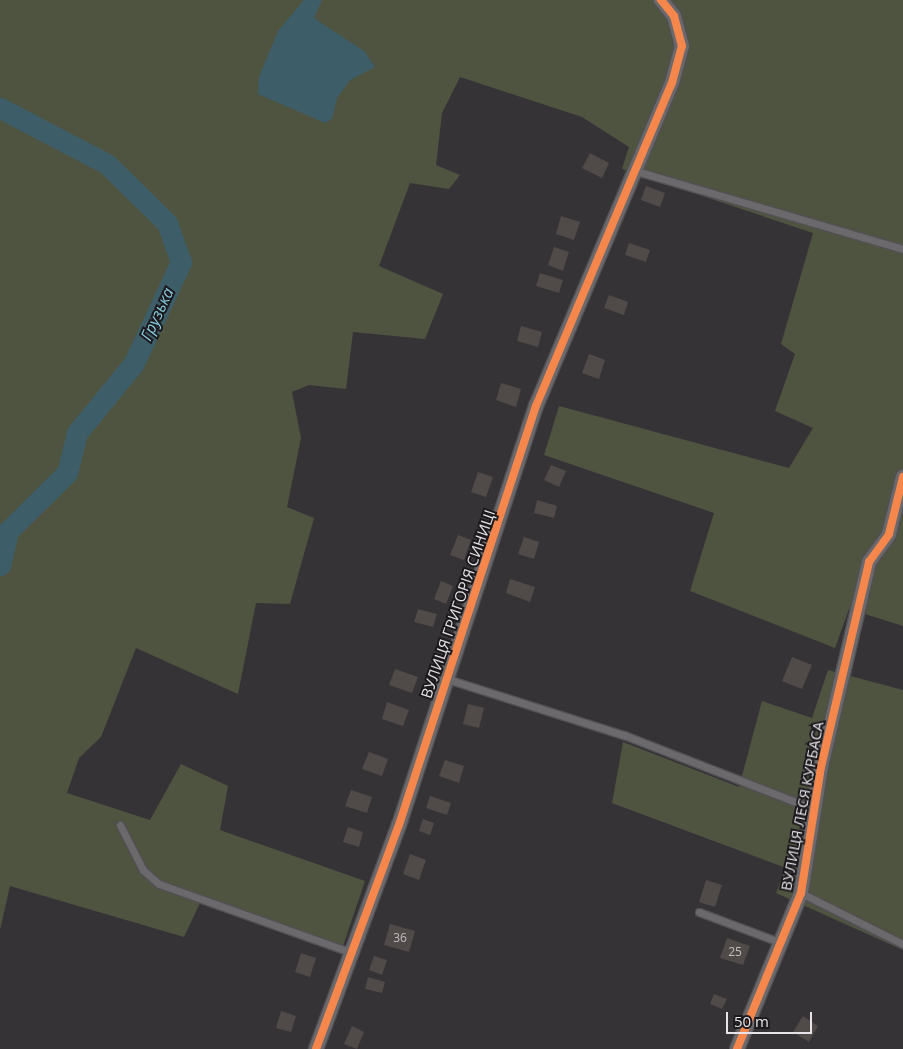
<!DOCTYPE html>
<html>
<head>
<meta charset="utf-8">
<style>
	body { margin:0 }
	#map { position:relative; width:903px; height:1049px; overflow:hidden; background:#363337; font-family:"Open Sans",sans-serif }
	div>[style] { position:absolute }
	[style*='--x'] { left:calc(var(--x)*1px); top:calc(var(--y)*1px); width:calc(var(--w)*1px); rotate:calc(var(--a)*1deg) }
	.green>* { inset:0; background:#4f5441 }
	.water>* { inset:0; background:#3d5e68 }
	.river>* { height:21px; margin:-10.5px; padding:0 10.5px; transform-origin:10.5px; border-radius:10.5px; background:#3d5e68 }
	.building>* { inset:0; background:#504a48 }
	.roads { filter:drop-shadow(1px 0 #525053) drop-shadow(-1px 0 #525053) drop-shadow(0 1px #525053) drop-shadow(0 -1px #525053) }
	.service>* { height:7px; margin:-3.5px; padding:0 3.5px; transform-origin:3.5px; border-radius:3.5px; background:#6b696c }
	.minor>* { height:14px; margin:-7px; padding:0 7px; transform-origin:7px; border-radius:7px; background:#6b696c }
	.cycleway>* { height:8px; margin:-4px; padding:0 4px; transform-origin:4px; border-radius:4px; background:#f5874c }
	span { translate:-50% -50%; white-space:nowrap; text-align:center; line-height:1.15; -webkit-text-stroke:4px #1d1a1e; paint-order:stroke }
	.number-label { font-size:12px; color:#c1bdc0 }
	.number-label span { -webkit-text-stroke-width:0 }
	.street-label { font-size:15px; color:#e7e3e8 }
	.water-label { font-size:16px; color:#88cee2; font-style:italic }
	.scale { position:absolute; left:726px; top:1012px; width:86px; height:22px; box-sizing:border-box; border:2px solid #e7e3e8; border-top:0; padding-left:6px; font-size:15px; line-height:18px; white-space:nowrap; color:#e7e3e8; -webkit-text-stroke:4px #1d1a1e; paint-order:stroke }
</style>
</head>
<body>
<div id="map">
	<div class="green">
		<div style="clip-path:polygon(0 0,903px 0,903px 626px,849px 609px,835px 648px,690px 591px,714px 513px,544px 455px,559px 406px,789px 468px,813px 428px,775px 411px,795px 354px,781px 344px,813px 233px,622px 169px,629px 147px,582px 117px,460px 77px,442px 113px,436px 165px,460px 175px,449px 189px,410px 183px,379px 266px,443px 294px,425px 339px,353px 332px,346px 389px,309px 385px,292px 392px,301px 438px,287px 507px,314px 518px,290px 604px,256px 603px,238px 694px,136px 648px,101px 737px,79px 758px,67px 793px,150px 820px,181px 764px,228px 786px,220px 830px,365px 881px,341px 952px,200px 903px,184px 937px,10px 886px,0 930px)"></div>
		<div style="clip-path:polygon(828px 670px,903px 690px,903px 950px,776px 893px,786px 868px,612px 803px,623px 742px,739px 787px,762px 701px,812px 718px)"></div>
	</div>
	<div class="water">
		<div style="clip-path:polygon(304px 0,322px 0,314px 18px,364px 51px,375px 67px,350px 80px,337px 98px,332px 119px,325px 123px,258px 94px,259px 77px,278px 31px)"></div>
	</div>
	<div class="river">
		<div style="--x:0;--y:108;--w:121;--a:27.6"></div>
		<div style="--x:107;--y:164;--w:84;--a:44.5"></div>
		<div style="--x:167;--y:223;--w:41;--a:70.3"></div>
		<div style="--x:181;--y:262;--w:111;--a:115"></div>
		<div style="--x:134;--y:363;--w:90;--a:129.2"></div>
		<div style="--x:77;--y:433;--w:41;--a:104"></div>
		<div style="--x:67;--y:473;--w:83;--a:135.5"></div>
		<div style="--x:8;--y:531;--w:35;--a:103"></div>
	</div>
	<div class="building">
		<div style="clip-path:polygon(590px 153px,609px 163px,602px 178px,582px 168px)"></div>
		<div style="clip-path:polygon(646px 186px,665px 193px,660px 207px,641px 200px)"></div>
		<div style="clip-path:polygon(561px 216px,580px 222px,574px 240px,556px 234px)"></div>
		<div style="clip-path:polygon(629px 243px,650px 250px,646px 262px,625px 255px)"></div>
		<div style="clip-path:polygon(554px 247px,569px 252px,563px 271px,548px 265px)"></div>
		<div style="clip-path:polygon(540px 273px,563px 280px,559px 293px,536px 286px)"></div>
		<div style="clip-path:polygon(609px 295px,628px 302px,624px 315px,604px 308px)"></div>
		<div style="clip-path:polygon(521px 326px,542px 332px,538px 347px,517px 341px)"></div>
		<div style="clip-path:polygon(589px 354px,605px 360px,599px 379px,582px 373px)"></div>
		<div style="clip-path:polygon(501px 383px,521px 389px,516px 407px,496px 400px)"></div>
		<div style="clip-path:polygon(551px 465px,566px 471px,559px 487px,544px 480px)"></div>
		<div style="clip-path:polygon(478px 472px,493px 477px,486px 497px,471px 492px)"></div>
		<div style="clip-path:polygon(537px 500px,557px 506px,554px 518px,534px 513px)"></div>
		<div style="clip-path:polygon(458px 535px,471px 540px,464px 560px,450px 555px)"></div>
		<div style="clip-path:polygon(524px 537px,539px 542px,534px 559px,518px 554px)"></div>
		<div style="clip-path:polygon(510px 579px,535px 587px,530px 602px,506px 593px)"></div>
		<div style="clip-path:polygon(441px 581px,453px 586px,446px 604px,434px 599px)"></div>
		<div style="clip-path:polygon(418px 609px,437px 614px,433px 627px,414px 622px)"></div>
		<div style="clip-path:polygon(792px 657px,812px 665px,802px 689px,782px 681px)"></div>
		<div style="clip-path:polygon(395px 669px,418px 677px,412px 693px,389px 685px)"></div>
		<div style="clip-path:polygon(387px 702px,409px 710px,403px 726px,382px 719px)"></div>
		<div style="clip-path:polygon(468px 704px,484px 708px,479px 728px,463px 724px)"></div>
		<div style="clip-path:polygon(369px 752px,388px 759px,382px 776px,362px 769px)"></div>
		<div style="clip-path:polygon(445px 760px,464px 766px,459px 783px,439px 776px)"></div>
		<div style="clip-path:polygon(351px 790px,372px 797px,367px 813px,345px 806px)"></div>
		<div style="clip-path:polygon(430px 796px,451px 803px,447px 815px,426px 808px)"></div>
		<div style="clip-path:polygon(423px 819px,434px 823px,430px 835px,419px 831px)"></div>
		<div style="clip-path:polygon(348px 827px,363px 832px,359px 847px,343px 842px)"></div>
		<div style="clip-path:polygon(410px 854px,426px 860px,419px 880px,403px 874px)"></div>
		<div style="clip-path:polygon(706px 880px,722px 885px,715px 907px,699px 902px)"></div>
		<div style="clip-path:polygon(390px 924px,415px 931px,409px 952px,384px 945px)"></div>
		<div style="clip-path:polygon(727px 938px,750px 946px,743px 965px,720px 958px)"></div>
		<div style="clip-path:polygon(301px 953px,316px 958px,310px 977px,295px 972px)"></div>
		<div style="clip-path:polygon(374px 956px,387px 960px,382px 975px,369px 970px)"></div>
		<div style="clip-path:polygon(368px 977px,385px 982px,382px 993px,365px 989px)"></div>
		<div style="clip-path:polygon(714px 994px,727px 999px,722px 1009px,710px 1004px)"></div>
		<div style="clip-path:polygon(281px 1011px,296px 1016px,291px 1032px,276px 1028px)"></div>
		<div style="clip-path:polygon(803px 1016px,818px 1026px,809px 1042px,793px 1032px)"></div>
		<div style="clip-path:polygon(352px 1026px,364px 1032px,357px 1049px,344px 1044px)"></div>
	</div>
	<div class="roads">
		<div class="service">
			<div style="--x:633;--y:170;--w:281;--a:16.3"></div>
			<div style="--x:447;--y:679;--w:186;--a:17.6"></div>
			<div style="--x:624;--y:735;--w:204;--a:21.3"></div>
			<div style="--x:120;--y:825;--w:51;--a:62.9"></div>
			<div style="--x:143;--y:870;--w:21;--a:41"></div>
			<div style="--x:159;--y:884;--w:203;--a:19.6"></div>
			<div style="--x:801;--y:893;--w:114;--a:26.6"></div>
			<div style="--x:699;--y:912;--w:89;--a:20.5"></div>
		</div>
		<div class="minor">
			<div style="--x:316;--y:1049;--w:239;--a:-69.7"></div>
			<div style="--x:399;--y:825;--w:441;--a:-71.9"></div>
			<div style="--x:536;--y:406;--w:350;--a:-67.2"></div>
			<div style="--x:672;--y:83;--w:38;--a:-75"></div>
			<div style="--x:682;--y:46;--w:31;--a:-105"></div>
			<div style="--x:674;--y:16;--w:21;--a:-129"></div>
			<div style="--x:737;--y:1049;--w:169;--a:-67.7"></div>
			<div style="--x:801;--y:893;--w:128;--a:-81"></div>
			<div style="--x:821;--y:767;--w:211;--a:-76.8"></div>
			<div style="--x:869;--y:562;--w:34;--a:-54"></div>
			<div style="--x:889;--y:534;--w:59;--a:-76.2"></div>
		</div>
	</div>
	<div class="cycleway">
		<div style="--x:316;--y:1049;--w:239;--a:-69.7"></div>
		<div style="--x:399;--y:825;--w:441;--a:-71.9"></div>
		<div style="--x:536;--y:406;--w:350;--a:-67.2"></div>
		<div style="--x:672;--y:83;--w:38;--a:-75"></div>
		<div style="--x:682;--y:46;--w:31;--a:-105"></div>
		<div style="--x:674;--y:16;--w:21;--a:-129"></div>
		<div style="--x:737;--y:1049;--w:169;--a:-67.7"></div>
		<div style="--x:801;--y:893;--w:128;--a:-81"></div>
		<div style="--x:821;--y:767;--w:211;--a:-76.8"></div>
		<div style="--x:869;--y:562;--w:34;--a:-54"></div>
		<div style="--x:889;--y:534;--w:59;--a:-76.2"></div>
	</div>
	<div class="number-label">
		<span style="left:400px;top:938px">36</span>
		<span style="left:735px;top:952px">25</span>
	</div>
	<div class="street-label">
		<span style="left:458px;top:604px;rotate:-71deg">ВУЛИЦЯ ГРИГОРІЯ СИНИЦІ</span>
		<span style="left:802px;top:806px;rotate:-79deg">ВУЛИЦЯ ЛЕСЯ КУРБАСА</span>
	</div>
	<div class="water-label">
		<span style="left:157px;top:314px;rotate:-65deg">Грузька</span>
	</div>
	<div class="scale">50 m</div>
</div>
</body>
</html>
